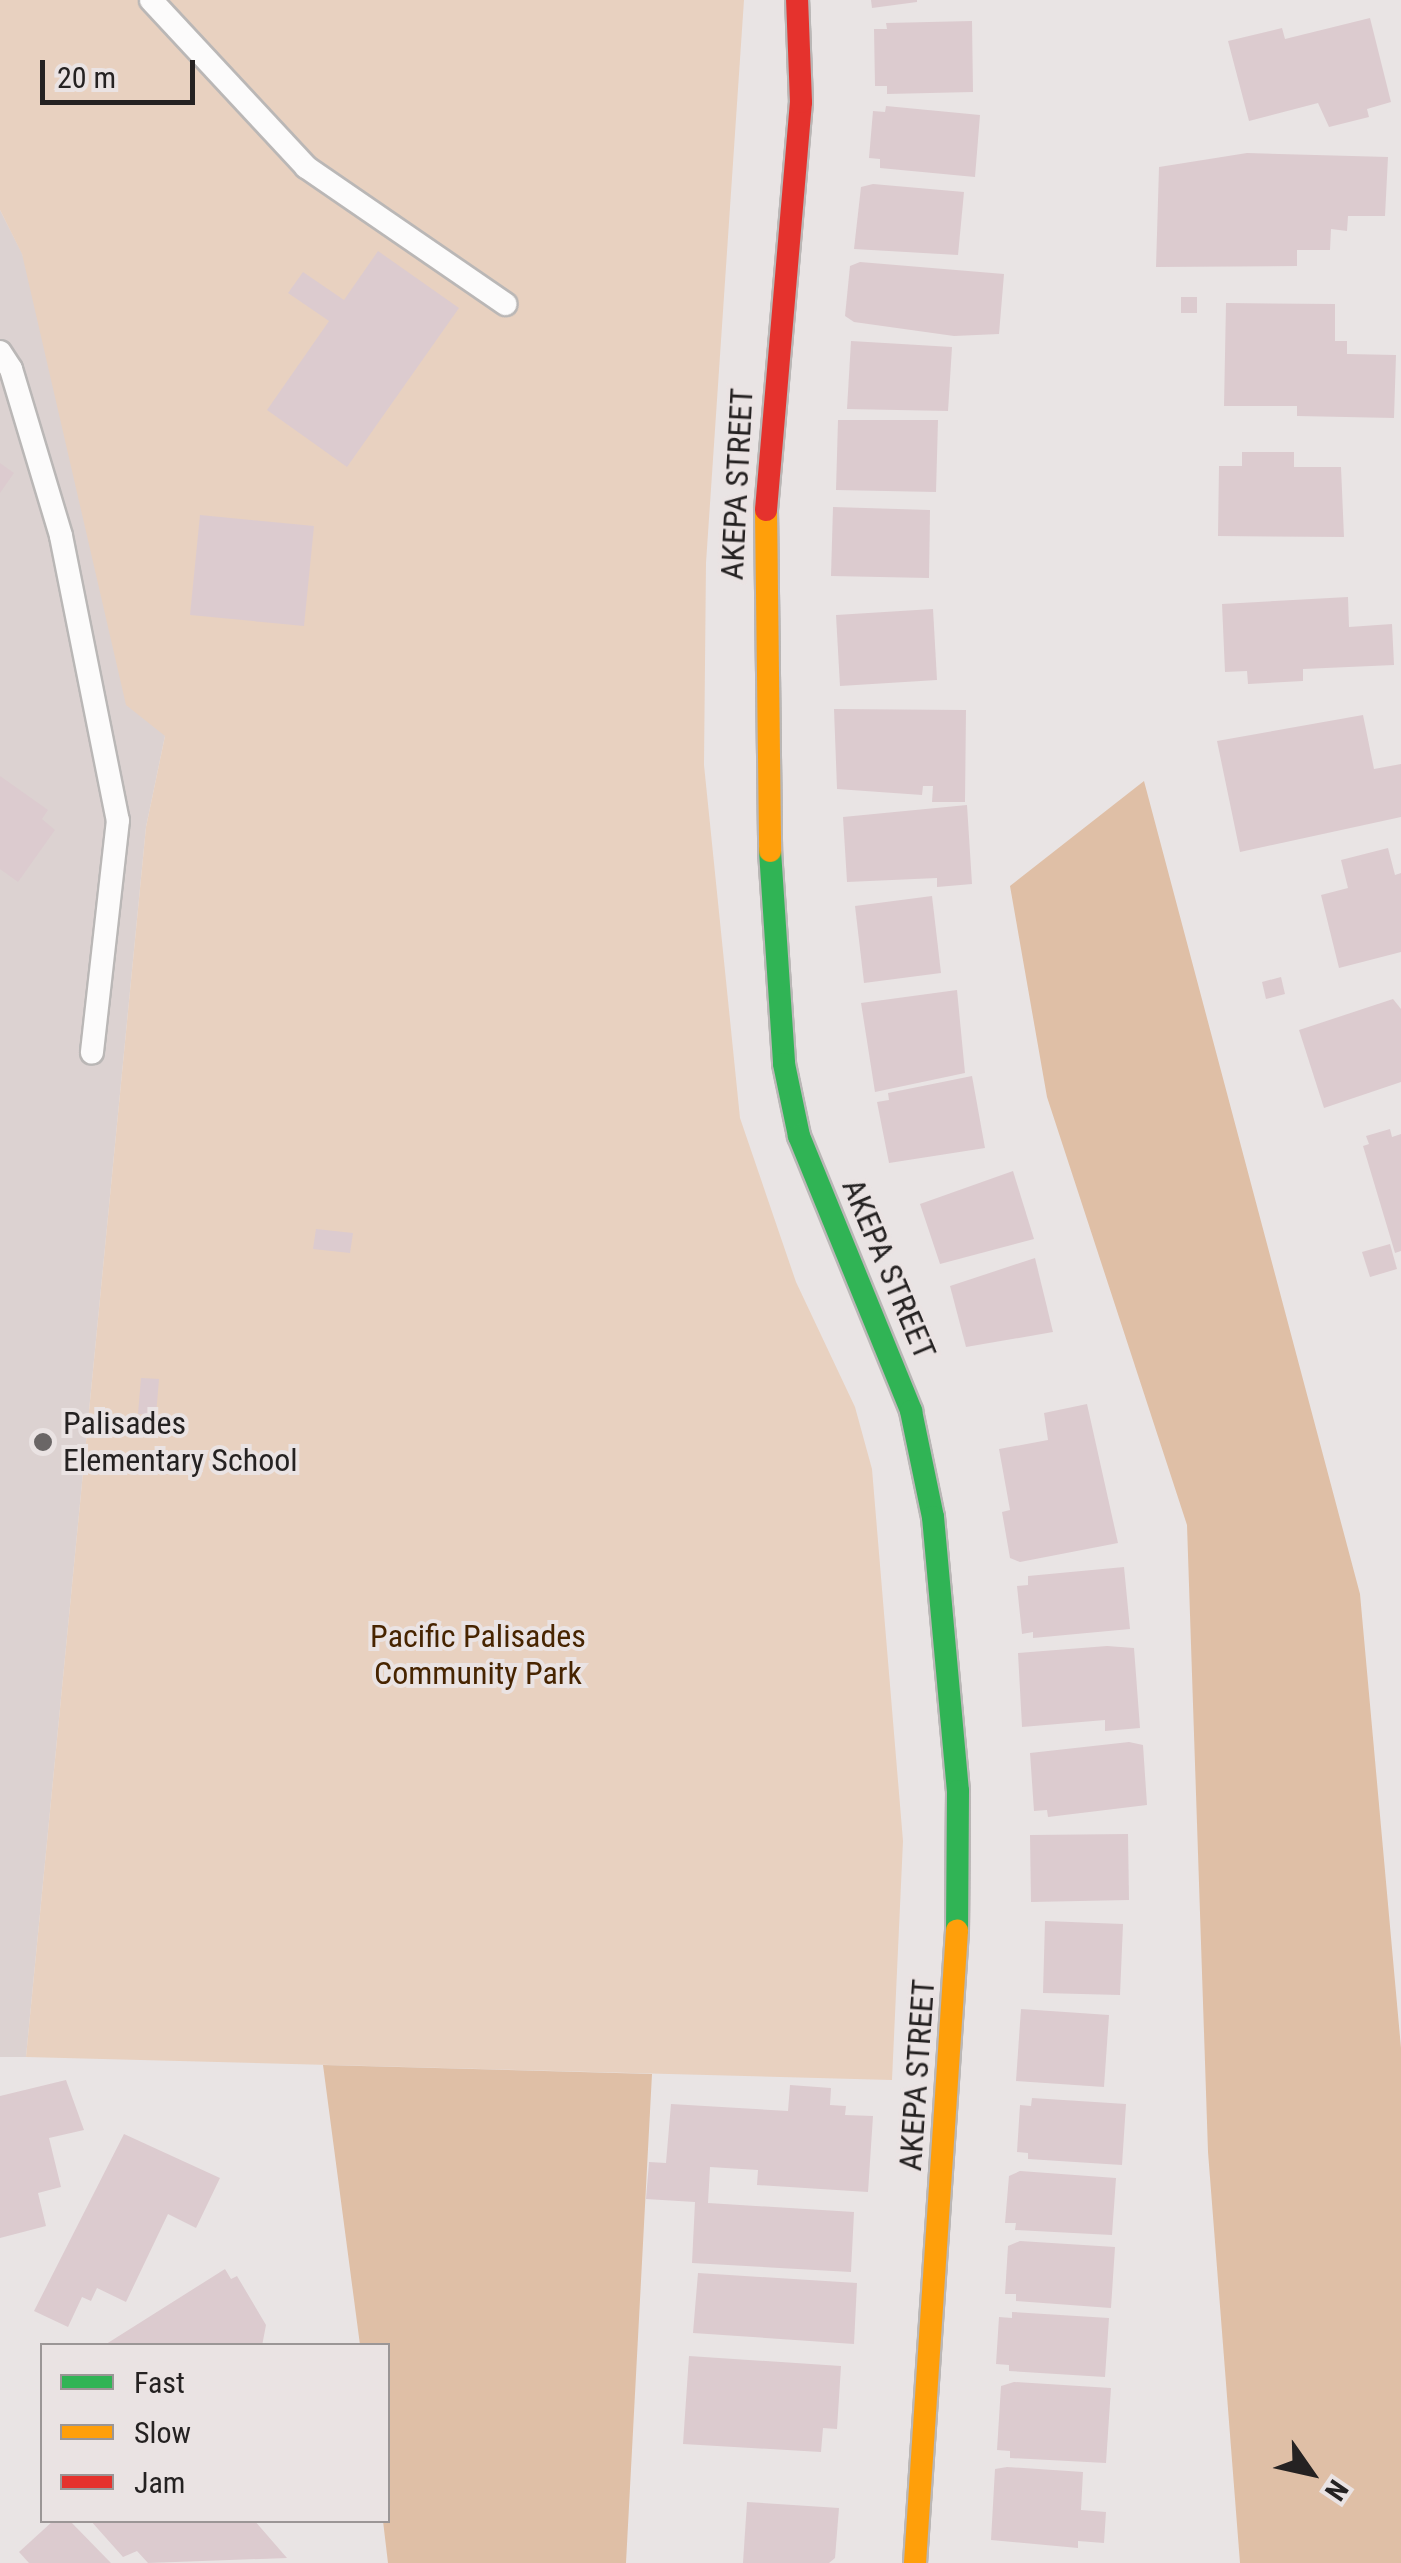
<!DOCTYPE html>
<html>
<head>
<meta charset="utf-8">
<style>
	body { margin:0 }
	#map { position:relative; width:1401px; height:2563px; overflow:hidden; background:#e9e4e4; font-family:"Roboto Condensed",sans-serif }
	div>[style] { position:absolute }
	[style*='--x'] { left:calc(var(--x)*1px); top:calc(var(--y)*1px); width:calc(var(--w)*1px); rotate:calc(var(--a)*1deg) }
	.built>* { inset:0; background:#dcd2d1 }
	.green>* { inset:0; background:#e8d1c0 }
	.forest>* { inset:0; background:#dfbfa6 }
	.building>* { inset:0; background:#dccbcf }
	.roads { filter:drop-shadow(2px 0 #bab7b6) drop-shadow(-2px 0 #bab7b6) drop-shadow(0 2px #bab7b6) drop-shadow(0 -2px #bab7b6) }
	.lane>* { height:22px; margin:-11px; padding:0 11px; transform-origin:11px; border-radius:11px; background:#fcfbfb }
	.fast>* { height:22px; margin:-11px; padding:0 11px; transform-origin:11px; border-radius:11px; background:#30b455 }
	.slow>* { height:22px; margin:-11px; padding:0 11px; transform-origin:11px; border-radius:11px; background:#ff9f0a }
	.jam>* { height:22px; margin:-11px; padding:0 11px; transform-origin:11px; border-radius:11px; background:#e5322d }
	.dots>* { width:28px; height:28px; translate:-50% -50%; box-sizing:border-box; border:5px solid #eae3e3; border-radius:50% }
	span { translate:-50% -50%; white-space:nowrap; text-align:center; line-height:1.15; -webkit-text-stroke:8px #eae3e3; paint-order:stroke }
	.street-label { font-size:32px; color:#252222 }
	.poi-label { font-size:32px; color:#252222 }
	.left { translate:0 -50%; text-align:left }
	.park-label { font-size:32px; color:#472400 }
	.legend { position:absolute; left:40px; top:2343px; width:350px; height:180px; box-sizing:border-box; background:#eae3e3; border:2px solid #9b9696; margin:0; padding:12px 18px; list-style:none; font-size:30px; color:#252222 }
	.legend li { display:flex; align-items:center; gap:20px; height:50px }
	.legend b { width:50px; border:2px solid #9b9696 }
	.north { position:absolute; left:1261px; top:2423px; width:100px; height:100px; -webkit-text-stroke:8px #eae3e3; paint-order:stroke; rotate:124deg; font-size:28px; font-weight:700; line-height:40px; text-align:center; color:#252222 }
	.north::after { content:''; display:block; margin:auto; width:35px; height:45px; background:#252222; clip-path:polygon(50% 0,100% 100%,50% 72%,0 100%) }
	.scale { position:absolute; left:40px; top:60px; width:155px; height:45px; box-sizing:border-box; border:5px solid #252222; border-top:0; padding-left:12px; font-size:30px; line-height:35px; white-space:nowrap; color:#252222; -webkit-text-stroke:8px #eae3e3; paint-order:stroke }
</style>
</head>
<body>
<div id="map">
	<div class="built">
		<div style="clip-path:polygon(0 210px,22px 253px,165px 736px,146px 827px,26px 2057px,0 2057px)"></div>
	</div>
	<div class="green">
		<div style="clip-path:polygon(0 0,744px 0,706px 563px,704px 765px,740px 1118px,796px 1282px,855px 1407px,872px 1469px,903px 1841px,892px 2080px,26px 2057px,146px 827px,165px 736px,126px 705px,22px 254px,0 210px)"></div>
	</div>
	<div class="forest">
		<div style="clip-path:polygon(1144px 781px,1360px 1594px,1401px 2048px,1401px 2563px,1240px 2563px,1208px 2152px,1187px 1525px,1047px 1097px,1010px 886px)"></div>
		<div style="clip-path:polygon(323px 2065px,652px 2074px,626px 2563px,388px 2563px,383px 2521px,388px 2346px,360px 2345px)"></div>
	</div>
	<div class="building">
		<div style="clip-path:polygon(871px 0,917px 0,917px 2px,872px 8px)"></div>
		<div style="clip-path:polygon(1370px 18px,1391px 102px,1367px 109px,1369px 117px,1329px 127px,1318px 103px,1249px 121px,1228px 41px,1282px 28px,1285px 39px)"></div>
		<div style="clip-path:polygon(972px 21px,973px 92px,887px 94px,887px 86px,875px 86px,874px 29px,887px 29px,886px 23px)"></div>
		<div style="clip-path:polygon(886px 106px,980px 115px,975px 177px,880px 168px,880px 159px,869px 158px,873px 111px,885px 112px)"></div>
		<div style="clip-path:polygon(1247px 153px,1388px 157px,1385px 216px,1348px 216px,1347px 231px,1331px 229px,1330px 250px,1297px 250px,1297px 266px,1156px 267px,1159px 167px)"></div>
		<div style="clip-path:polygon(873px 184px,964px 192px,958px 255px,854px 249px,861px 187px)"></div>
		<div style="clip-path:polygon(378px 251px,459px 308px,347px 467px,267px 410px,329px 321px,288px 293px,303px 272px,344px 300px)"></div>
		<div style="clip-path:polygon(860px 262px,1004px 274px,999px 334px,954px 336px,854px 322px,845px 316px,850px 266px)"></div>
		<div style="clip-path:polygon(1181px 297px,1197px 297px,1197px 313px,1181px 313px)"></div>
		<div style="clip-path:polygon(1226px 303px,1335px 304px,1335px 341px,1347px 341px,1347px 354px,1396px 355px,1394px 418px,1297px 416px,1297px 406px,1224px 406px)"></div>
		<div style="clip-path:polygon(851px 341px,952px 347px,948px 411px,847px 409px)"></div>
		<div style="clip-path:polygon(838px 420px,938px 420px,936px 492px,836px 490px)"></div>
		<div style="clip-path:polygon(1242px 452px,1294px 452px,1294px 467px,1341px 467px,1344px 537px,1218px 536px,1219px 466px,1242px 466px)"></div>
		<div style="clip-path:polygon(0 463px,14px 473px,0 493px)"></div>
		<div style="clip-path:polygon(833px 507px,930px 510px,929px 578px,831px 576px)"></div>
		<div style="clip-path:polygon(200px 515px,314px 526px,304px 626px,190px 615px)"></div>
		<div style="clip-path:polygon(1348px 597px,1349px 627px,1392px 624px,1394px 665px,1303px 669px,1303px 681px,1248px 684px,1247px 671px,1225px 672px,1222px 604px)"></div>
		<div style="clip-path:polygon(933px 609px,937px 680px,840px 686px,836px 615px)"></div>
		<div style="clip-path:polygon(834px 709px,966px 710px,965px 802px,932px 802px,933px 786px,923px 786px,922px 795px,837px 789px)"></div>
		<div style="clip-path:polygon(1363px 715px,1374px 769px,1401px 764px,1401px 817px,1240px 852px,1217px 741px)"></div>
		<div style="clip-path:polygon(0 776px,48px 810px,42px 819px,55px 830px,18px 882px,0 869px)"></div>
		<div style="clip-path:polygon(967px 805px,972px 884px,937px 887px,937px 878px,847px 882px,843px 817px)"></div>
		<div style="clip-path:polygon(1388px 848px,1395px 875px,1401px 873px,1401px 952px,1339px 968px,1321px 895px,1348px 888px,1341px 860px)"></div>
		<div style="clip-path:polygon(932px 896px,941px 973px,864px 983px,855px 906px)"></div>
		<div style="clip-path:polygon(1281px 977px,1285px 994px,1266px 999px,1262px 982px)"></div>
		<div style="clip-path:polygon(957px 990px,965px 1073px,875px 1092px,861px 1003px)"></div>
		<div style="clip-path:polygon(1393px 999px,1401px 1009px,1401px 1082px,1324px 1108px,1299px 1030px)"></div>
		<div style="clip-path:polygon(972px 1076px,985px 1148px,889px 1163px,877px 1102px,889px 1100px,888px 1093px)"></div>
		<div style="clip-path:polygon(1390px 1129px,1392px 1137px,1401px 1134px,1401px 1251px,1395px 1253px,1363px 1146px,1369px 1144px,1366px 1136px)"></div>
		<div style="clip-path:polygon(1013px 1171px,1034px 1239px,940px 1264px,920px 1204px)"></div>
		<div style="clip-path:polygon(316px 1229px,353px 1233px,350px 1253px,313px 1249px)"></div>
		<div style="clip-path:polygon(1390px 1244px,1397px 1269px,1370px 1277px,1362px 1252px)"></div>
		<div style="clip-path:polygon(1035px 1258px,1053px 1332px,966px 1347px,950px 1286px)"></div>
		<div style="clip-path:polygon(141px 1378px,159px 1379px,156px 1415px,138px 1414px)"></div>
		<div style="clip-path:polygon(1087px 1404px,1118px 1543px,1020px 1562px,1010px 1558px,1002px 1512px,1010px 1510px,999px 1449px,1048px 1440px,1044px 1413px)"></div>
		<div style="clip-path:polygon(1124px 1567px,1130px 1629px,1033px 1638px,1033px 1632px,1022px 1634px,1017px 1586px,1028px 1585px,1028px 1576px)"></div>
		<div style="clip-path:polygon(1107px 1646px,1134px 1648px,1140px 1728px,1105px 1731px,1105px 1720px,1022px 1727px,1018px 1653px)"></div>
		<div style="clip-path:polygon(1129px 1742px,1143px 1745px,1147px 1805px,1048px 1817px,1047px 1810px,1034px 1811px,1030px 1753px)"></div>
		<div style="clip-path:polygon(1128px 1834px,1129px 1900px,1031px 1902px,1030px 1835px)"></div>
		<div style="clip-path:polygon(1045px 1921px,1123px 1924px,1120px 1995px,1043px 1993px)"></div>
		<div style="clip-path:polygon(1021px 2009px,1109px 2015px,1104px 2087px,1016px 2081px)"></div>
		<div style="clip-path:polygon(66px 2080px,84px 2130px,49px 2138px,61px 2187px,38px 2193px,46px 2226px,0 2238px,0 2096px)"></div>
		<div style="clip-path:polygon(790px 2085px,831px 2088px,830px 2105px,846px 2106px,845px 2115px,873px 2116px,868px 2192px,757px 2185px,758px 2170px,710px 2167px,708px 2203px,854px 2212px,851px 2272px,692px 2263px,695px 2202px,646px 2199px,649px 2162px,666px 2163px,671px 2104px,788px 2111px)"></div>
		<div style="clip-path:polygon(1032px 2098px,1126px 2104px,1122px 2165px,1028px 2159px,1028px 2153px,1017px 2152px,1020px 2105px,1031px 2106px)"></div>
		<div style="clip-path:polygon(124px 2134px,220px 2178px,196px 2228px,168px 2214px,126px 2302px,97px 2288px,91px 2301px,82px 2297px,68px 2327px,34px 2311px)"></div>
		<div style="clip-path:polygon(1020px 2171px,1116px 2178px,1112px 2235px,1015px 2230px,1016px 2223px,1005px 2223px,1009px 2176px)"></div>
		<div style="clip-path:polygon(1020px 2241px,1115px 2247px,1111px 2308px,1016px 2301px,1016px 2294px,1005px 2294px,1008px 2246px)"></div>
		<div style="clip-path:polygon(225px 2269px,231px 2279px,237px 2276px,266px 2325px,262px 2346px,103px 2346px)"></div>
		<div style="clip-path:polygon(698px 2273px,857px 2283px,854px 2344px,693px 2333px)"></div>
		<div style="clip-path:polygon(1012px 2312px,1109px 2318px,1105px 2377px,1009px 2371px,1009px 2365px,996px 2364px,999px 2317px,1012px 2318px)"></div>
		<div style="clip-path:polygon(689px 2356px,841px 2366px,837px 2429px,823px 2428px,821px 2452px,683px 2444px)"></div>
		<div style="clip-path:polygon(1014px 2382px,1111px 2388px,1106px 2463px,1010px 2458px,1010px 2451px,997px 2450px,1001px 2386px)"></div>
		<div style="clip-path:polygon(1007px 2467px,1083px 2472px,1081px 2510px,1106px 2512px,1104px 2543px,1078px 2541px,1078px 2548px,991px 2540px,995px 2469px)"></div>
		<div style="clip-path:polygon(747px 2502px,839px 2508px,835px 2558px,829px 2563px,743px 2563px)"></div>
		<div style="clip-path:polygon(54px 2520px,69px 2520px,111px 2563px,29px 2563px,19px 2552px)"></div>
		<div style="clip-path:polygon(90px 2520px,254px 2520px,287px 2558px,148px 2563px,137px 2551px,123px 2557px)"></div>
	</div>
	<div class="roads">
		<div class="lane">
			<div style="--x:151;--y:0;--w:228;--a:47.1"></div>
			<div style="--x:306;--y:167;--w:242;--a:34.5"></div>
			<div style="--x:0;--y:352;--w:20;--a:57"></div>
			<div style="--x:11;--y:369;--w:174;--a:73.3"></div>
			<div style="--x:61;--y:536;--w:290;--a:78.7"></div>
			<div style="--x:118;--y:820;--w:234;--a:96.4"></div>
		</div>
		<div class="fast">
			<div style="--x:770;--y:851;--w:213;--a:86.2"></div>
			<div style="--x:784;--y:1064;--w:74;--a:78.2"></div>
			<div style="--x:799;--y:1136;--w:297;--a:67.8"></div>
			<div style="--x:911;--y:1411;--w:108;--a:78.3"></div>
			<div style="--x:933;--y:1517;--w:275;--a:84.8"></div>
			<div style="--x:958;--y:1791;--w:139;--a:90.4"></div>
		</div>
		<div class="slow">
			<div style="--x:766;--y:510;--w:341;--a:89.3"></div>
			<div style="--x:915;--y:2563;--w:634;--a:-86.2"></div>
		</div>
		<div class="jam">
			<div style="--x:766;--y:510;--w:409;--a:-85.1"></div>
			<div style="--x:801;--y:102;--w:102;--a:-92.2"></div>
		</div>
	</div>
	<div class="dots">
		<div style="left:43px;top:1442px;background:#6a6666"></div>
	</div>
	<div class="street-label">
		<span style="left:737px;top:484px;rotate:-87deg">AKEPA STREET</span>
		<span style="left:889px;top:1269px;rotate:67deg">AKEPA STREET</span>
		<span style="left:917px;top:2075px;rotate:-86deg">AKEPA STREET</span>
	</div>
	<div class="poi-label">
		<span class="left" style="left:63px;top:1442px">Palisades<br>Elementary School</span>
	</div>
	<div class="park-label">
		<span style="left:478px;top:1655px">Pacific Palisades<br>Community Park</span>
	</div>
	<ul class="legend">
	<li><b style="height:12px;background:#30b455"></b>Fast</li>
	<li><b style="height:12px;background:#ff9f0a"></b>Slow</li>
	<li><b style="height:12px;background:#e5322d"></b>Jam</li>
	</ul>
	<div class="north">N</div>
	<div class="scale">20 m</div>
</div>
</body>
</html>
